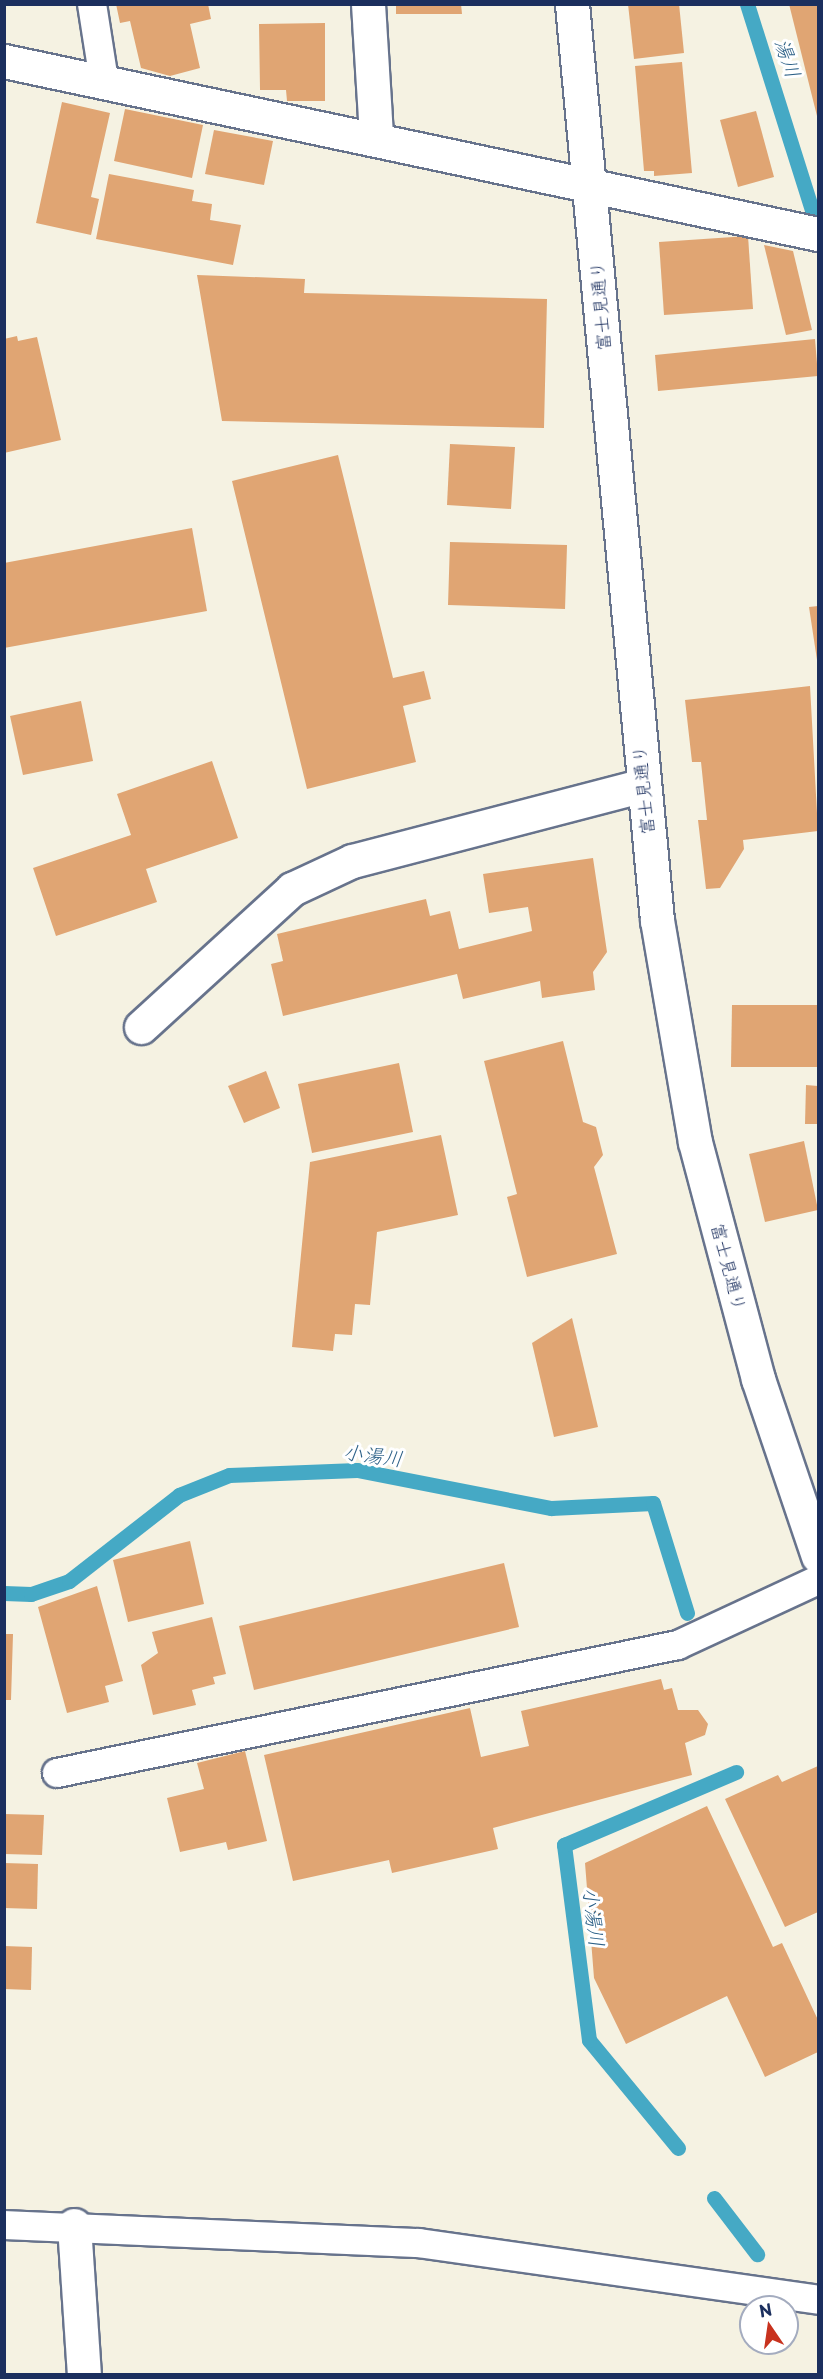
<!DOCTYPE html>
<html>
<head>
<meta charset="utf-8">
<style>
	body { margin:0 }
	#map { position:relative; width:823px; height:2379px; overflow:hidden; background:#f5f2e2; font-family:"Playpen Sans","Klee One",sans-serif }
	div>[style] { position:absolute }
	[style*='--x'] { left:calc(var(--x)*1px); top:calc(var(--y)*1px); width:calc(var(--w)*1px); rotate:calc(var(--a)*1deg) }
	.stream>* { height:15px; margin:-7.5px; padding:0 7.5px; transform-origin:7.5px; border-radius:7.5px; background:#45a9c5 }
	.building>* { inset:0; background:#e0a573 }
	.roads { filter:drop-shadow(2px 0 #67738c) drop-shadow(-2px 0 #67738c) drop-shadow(0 2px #67738c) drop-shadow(0 -2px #67738c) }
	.service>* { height:28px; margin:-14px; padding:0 14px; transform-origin:14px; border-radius:14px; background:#fff }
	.minor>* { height:33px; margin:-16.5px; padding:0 16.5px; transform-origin:16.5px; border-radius:16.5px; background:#fff }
	.tertiary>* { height:33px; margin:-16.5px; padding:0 16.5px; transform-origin:16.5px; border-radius:16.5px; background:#fff }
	span { translate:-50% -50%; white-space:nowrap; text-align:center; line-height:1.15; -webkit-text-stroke:6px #fff; paint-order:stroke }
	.street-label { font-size:18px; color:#1b2f5e }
	.water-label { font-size:20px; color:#2c6087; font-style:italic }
	.frame { position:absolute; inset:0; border:6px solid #1b2f5e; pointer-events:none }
	.north { position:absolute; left:739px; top:2295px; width:60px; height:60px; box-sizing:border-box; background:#fff; border:2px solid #a4acbf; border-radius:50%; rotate:347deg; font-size:16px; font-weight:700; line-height:24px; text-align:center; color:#1b2f5e }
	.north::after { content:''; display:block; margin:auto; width:21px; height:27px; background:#c8321e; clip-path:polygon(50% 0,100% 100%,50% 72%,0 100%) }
</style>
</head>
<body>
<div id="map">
	<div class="stream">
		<div style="--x:747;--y:4;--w:236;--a:72.5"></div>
		<div style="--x:4;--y:1593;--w:27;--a:2"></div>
		<div style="--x:31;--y:1594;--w:40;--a:-18.9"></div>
		<div style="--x:69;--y:1581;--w:140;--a:-38"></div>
		<div style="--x:179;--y:1495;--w:54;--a:-21.8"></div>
		<div style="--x:229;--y:1475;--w:128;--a:-2.2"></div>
		<div style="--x:357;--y:1470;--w:198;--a:11.1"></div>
		<div style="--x:551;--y:1508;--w:102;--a:-2.8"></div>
		<div style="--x:653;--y:1503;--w:115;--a:72.8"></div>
		<div style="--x:678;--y:2148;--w:140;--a:-129.5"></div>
		<div style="--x:589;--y:2040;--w:197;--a:-97.3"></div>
		<div style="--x:564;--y:1845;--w:187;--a:-23"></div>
		<div style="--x:714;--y:2198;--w:71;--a:52.5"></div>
	</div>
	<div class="building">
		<div style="clip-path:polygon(116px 4px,208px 4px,211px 19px,190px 24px,200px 68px,170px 76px,141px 68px,130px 21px,120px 23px)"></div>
		<div style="clip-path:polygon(396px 4px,461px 4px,462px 14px,396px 14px)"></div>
		<div style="clip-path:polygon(628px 4px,679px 4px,684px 53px,634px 59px)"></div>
		<div style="clip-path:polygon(789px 4px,818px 4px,818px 120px)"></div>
		<div style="clip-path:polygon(325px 23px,325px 101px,287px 101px,286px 90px,260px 90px,259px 24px)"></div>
		<div style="clip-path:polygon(682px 62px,692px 173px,654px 176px,654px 171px,644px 171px,635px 66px)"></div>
		<div style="clip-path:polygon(62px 102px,110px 113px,91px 197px,99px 199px,91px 235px,36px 223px)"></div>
		<div style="clip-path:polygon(125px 109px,203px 125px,192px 178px,114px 161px)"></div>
		<div style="clip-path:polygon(756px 111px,774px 177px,738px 187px,720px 120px)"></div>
		<div style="clip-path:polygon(214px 130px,273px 141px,264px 185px,205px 174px)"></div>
		<div style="clip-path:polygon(109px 174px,194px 190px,192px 201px,212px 204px,210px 220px,241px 225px,233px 265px,96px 239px)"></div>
		<div style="clip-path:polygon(748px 236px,753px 309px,664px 315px,659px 242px)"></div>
		<div style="clip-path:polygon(764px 245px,793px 251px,812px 330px,786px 335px)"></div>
		<div style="clip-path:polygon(197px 275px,305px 279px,304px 293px,547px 299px,544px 428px,222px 421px)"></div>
		<div style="clip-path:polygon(17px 336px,18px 341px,37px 337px,61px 440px,4px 453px,4px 339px)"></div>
		<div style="clip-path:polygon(815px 339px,818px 376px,658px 391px,655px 355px)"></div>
		<div style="clip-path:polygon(450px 444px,515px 447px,511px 509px,447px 505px)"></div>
		<div style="clip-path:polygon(338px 455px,393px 678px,424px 671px,431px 699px,403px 706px,416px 762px,307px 789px,232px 481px)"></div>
		<div style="clip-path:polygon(192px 528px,207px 611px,4px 648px,4px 563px)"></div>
		<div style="clip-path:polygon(450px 542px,567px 545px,565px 609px,448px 605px)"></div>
		<div style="clip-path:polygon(818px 606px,818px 660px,817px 660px,809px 607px)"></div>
		<div style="clip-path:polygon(810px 686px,818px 831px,743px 840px,744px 849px,720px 888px,706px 889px,698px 820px,707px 820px,701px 762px,692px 762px,685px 700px)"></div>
		<div style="clip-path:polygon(81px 701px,93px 761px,23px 775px,10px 716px)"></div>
		<div style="clip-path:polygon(212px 761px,238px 838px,146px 869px,157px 902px,56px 936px,33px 868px,131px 835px,117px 794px)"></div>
		<div style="clip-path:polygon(593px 858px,607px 952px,593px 972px,595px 990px,542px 998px,540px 981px,463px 999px,457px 974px,283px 1016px,271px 964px,283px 961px,277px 934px,426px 899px,430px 916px,450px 911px,459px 949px,532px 931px,528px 907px,489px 913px,483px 874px)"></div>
		<div style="clip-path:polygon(732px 1005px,818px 1005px,818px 1067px,731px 1067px)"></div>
		<div style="clip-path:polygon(563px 1041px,583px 1122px,596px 1127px,603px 1155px,594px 1167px,617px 1254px,527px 1277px,507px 1197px,517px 1194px,484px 1061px)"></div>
		<div style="clip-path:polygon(399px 1063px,413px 1132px,312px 1153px,298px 1084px)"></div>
		<div style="clip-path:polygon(266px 1071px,280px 1108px,244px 1123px,228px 1086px)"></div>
		<div style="clip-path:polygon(806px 1085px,818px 1086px,818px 1124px,805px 1124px)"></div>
		<div style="clip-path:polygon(441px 1135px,458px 1215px,377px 1232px,370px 1305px,355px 1304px,352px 1335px,335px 1334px,333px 1351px,292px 1347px,310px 1162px)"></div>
		<div style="clip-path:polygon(804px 1141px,818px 1210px,765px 1222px,749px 1154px)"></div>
		<div style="clip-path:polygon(572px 1318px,598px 1427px,554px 1437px,532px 1343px)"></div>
		<div style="clip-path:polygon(190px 1541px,204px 1604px,128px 1622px,113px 1560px)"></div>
		<div style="clip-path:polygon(504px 1563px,519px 1627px,254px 1690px,239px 1626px)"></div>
		<div style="clip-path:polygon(97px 1586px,123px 1681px,105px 1686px,109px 1702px,67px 1713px,38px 1607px)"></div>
		<div style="clip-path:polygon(212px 1617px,226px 1674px,213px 1677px,215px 1684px,192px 1690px,196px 1705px,153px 1715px,141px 1665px,158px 1653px,152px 1632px)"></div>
		<div style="clip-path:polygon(4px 1634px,13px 1634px,11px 1700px,4px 1700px)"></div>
		<div style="clip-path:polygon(661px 1679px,664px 1690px,672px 1688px,678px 1710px,698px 1710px,708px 1724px,705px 1735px,685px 1743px,692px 1775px,493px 1828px,498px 1849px,392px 1873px,389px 1860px,293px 1881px,264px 1755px,470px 1708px,481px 1757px,529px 1746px,521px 1711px)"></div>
		<div style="clip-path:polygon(245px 1751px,267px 1841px,228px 1850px,226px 1842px,180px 1852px,167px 1798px,204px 1789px,197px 1763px)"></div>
		<div style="clip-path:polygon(818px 1766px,818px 1912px,785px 1927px,725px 1799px,778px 1775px,782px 1782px)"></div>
		<div style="clip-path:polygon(707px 1806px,773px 1947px,782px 1943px,818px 2020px,818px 2052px,765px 2077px,727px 1996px,626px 2044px,594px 1978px,585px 1863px)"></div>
		<div style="clip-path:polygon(4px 1814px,44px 1815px,42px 1855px,4px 1854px)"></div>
		<div style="clip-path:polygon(4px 1863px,38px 1864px,37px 1909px,4px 1908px)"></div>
		<div style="clip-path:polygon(4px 1946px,32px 1947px,31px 1990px,4px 1989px)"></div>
	</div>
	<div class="roads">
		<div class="service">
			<div style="--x:92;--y:4;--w:78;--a:81.1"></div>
			<div style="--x:57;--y:1773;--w:634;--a:-11.65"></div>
			<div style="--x:678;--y:1645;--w:154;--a:-24.9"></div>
			<div style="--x:4;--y:2225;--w:415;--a:2.5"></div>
			<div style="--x:419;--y:2243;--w:403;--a:8.1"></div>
		</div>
		<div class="minor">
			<div style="--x:368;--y:4;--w:132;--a:86.5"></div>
			<div style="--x:4;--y:61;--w:832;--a:12"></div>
			<div style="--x:141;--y:1027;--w:205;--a:-42.4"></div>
			<div style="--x:292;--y:889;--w:66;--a:-25"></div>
			<div style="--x:352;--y:861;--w:301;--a:-14.6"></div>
			<div style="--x:74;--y:2225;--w:149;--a:86.2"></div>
		</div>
		<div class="tertiary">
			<div style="--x:572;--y:4;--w:920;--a:84.7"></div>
			<div style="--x:657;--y:920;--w:225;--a:80.3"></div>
			<div style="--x:695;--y:1142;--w:245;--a:75.1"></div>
			<div style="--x:758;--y:1379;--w:187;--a:71.3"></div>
		</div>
	</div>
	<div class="street-label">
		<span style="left:600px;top:306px;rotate:-95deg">富士見通り</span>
		<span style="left:643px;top:790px;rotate:-96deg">富士見通り</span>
		<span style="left:729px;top:1267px;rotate:75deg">富士見通り</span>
	</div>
	<div class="water-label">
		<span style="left:788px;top:58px;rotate:71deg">湯川</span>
		<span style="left:373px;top:1455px;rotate:7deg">小湯川</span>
		<span style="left:594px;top:1917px;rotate:83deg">小湯川</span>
	</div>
	<div class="frame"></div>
	<div class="north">N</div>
</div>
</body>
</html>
